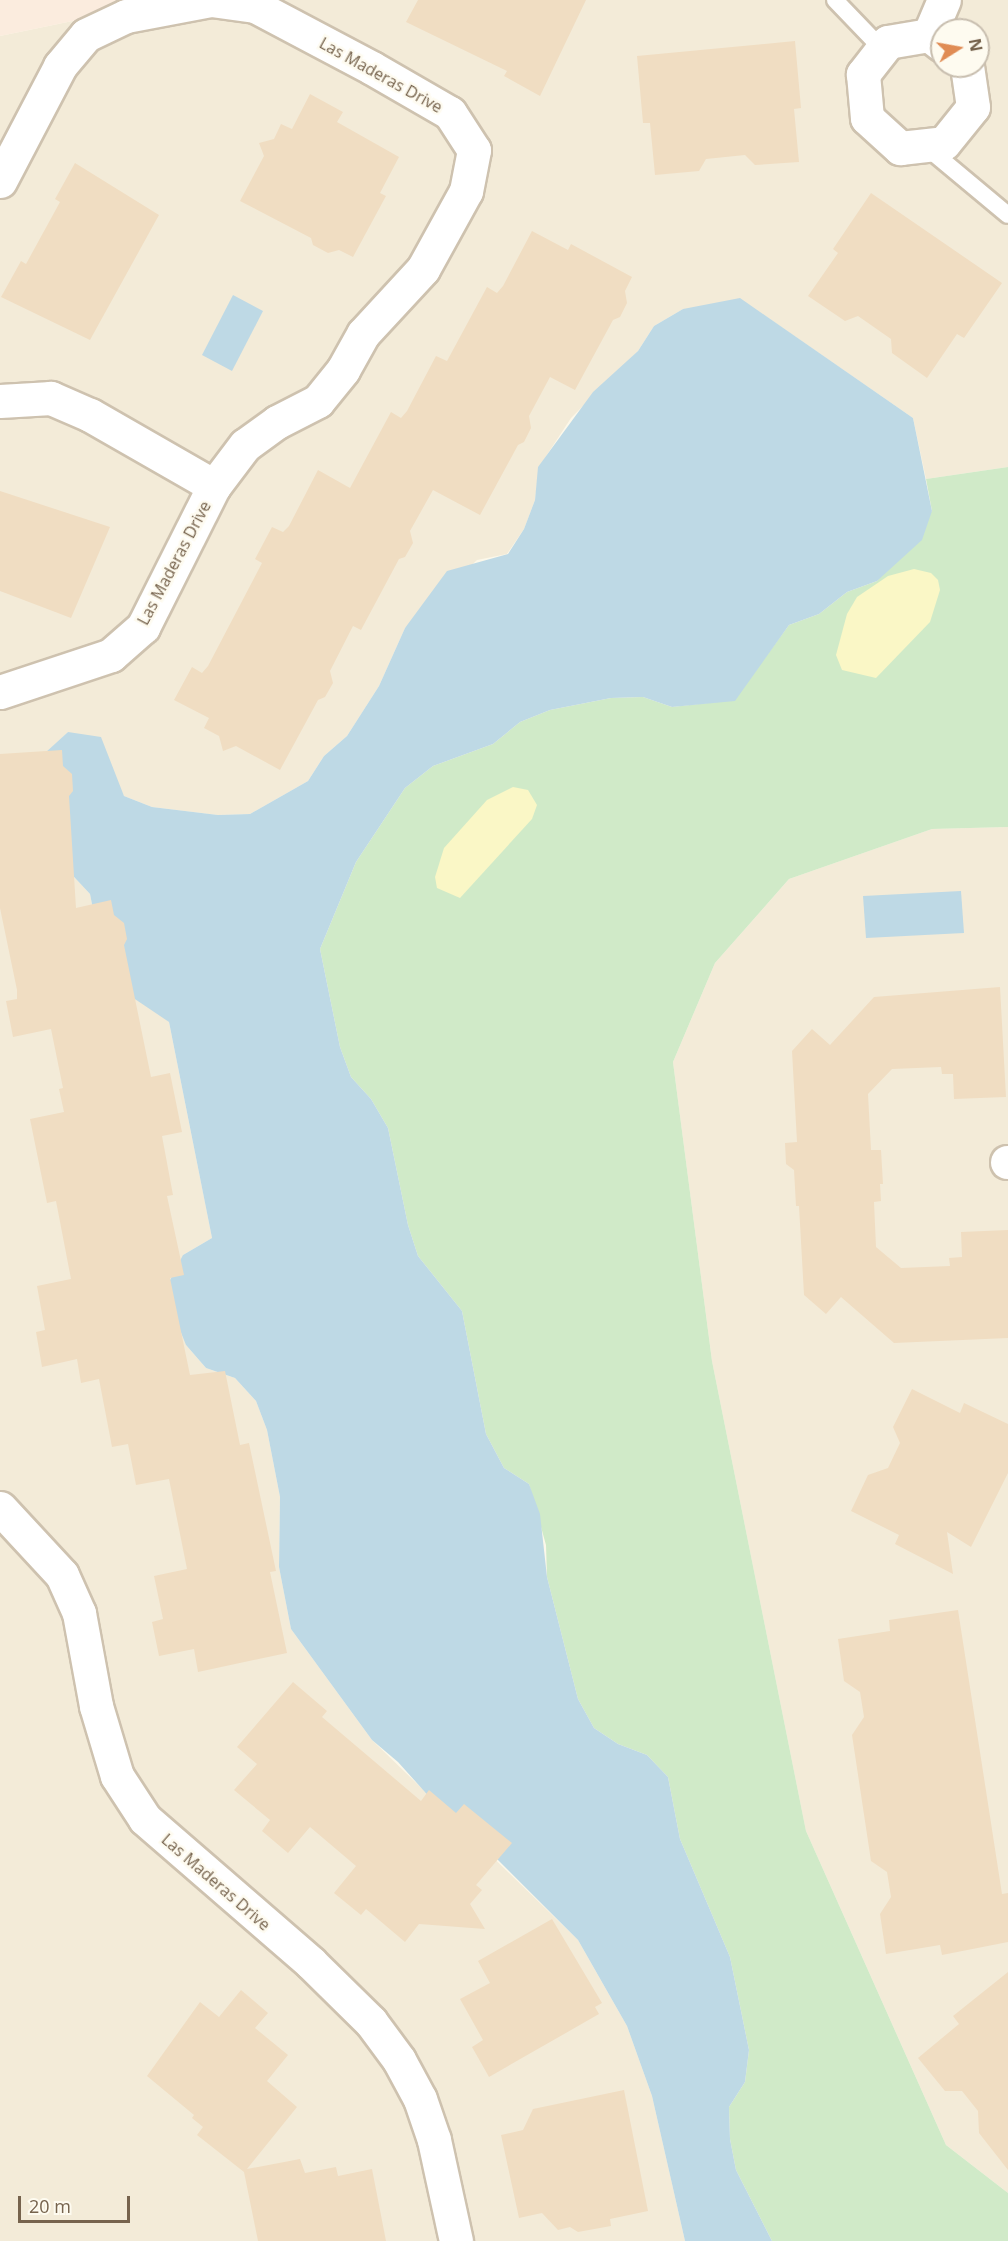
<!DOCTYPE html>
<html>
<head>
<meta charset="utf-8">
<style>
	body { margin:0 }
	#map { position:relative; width:1008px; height:2241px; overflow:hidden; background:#fcf8ea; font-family:"Open Sans",sans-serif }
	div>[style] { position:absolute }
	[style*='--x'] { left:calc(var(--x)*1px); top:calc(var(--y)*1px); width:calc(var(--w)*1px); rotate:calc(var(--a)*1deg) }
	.residential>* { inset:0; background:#f3ebd8 }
	.commercial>* { inset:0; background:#fbecde }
	.green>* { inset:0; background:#d0eac8 }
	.sand>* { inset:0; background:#faf7c6 }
	.water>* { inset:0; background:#bed9e5 }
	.building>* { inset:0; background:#f0ddc2 }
	.roads { filter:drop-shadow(2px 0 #cec2af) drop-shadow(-2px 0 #cec2af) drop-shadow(0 2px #cec2af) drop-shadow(0 -2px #cec2af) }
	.service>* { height:16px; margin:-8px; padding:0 8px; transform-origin:8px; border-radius:8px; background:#fff }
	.minor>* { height:33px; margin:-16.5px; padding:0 16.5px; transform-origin:16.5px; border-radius:16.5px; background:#fff }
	span { translate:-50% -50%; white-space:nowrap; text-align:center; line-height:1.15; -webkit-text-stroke:5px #fefbf0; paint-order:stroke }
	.street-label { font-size:16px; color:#76634d }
	.north { position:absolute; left:930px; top:18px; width:60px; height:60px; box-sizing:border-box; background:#fefbf0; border:2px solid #c8beaf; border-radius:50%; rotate:79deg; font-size:16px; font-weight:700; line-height:24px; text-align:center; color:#76634d }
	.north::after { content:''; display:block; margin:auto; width:21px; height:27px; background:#e08c54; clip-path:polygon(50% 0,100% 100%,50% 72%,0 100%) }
	.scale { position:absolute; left:18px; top:2196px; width:112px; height:27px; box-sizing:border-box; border:3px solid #76634d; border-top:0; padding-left:8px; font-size:18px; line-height:21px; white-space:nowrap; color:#76634d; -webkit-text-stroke:4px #fefbf0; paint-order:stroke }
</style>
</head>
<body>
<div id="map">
	<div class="residential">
		<div style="clip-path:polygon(evenodd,174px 0,1008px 0,1008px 467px,926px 479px,913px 418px,764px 315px,683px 309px,654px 326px,638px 351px,571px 418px,539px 467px,535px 500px,524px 529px,507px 554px,477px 560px,405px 628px,379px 686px,347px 736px,324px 756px,308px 781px,250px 814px,218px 815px,152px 807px,124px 796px,68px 732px,45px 754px,48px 849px,90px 894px,97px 930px,169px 1022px,212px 1238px,183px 1255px,186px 1345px,206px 1368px,235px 1378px,256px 1401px,267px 1430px,280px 1497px,279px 1567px,291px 1629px,372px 1740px,578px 1940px,627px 2026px,652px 2096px,685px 2241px,0 2241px,0 36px,174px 0,942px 30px,978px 30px,978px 66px,942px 66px,942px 30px)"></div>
		<div style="clip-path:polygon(1008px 827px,1008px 2193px,946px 2145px,806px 1831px,712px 1361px,673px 1062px,715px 963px,789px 879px,932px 829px)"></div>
	</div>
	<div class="commercial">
		<div style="clip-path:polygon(0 0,174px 0,0 36px)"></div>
	</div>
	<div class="green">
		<div style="clip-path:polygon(1008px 467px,1008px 827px,932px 829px,789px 879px,715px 963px,673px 1062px,712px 1361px,806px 1831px,946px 2145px,1008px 2193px,1008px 2241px,772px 2241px,736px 2170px,730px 2139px,729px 2107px,745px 2082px,749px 2050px,730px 1957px,680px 1839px,668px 1777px,647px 1755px,618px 1744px,594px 1728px,578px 1699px,547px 1577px,546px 1545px,529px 1484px,504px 1468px,486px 1434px,462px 1311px,418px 1256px,408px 1225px,388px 1128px,371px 1099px,351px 1077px,340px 1047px,320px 949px,356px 862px,405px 788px,433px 766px,493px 744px,520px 722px,550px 710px,611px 698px,643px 697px,672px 707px,734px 700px,789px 625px,819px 614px,847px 592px,877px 581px,932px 511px,926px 479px)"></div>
	</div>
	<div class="sand">
		<div style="clip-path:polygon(914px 569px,931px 573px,938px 580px,940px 590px,930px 622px,876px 678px,842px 670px,836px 655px,847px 614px,857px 597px,888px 576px)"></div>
		<div style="clip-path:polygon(513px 787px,528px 790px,537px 805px,532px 819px,460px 898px,437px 888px,435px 877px,444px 848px,487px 800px)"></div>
	</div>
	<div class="water">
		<div style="clip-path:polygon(233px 295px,263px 311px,232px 371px,202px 355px)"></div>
		<div style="clip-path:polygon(740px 298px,913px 418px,932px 511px,922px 540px,877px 581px,847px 592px,819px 614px,789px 625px,735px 701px,672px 707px,643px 697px,611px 698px,550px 710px,520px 722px,493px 744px,433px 766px,405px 788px,356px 862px,320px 949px,340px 1047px,351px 1077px,371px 1099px,388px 1128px,408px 1225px,418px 1256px,462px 1311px,486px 1434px,504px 1468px,529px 1484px,540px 1514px,547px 1577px,578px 1699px,594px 1728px,618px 1744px,647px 1755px,668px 1777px,680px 1839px,730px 1957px,749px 2050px,745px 2082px,729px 2107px,730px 2139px,736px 2170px,772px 2241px,685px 2241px,652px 2096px,627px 2026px,578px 1940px,484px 1846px,459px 1830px,398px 1762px,372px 1740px,291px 1629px,279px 1567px,280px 1497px,267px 1430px,256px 1401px,235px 1378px,206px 1368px,186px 1345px,174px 1315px,168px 1284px,183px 1255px,212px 1238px,169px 1022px,120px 989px,97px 930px,90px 894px,48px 849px,45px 753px,68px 732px,101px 737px,124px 796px,152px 807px,218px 815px,250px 814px,308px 781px,324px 756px,347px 736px,379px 686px,405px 628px,447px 571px,508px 554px,524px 529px,535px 500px,538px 467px,593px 392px,638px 351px,654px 326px,683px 309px)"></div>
		<div style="clip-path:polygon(961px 891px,964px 933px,866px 938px,863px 896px)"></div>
	</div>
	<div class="building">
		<div style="clip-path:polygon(418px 0,586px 0,540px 96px,504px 76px,507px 71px,406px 22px)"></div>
		<div style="clip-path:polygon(795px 41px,801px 108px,794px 109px,799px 162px,755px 165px,745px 155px,706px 159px,699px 171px,655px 175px,650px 123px,643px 123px,637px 56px)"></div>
		<div style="clip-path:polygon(310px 94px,343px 112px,337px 122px,399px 157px,380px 193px,386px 196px,353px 257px,339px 250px,328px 253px,313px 245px,311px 238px,240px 201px,264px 156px,259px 143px,274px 139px,281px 124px,292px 129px)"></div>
		<div style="clip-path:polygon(75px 163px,159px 215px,90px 340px,1px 297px,21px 261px,26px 264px,60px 202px,55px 199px)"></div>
		<div style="clip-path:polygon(871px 193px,1002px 283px,964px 338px,957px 334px,927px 378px,892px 353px,891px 339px,858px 316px,845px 321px,808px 296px,838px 253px,833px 249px)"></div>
		<div style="clip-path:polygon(532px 231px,568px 250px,571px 244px,632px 277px,625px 291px,627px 303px,620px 317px,613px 320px,575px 390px,550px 377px,529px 416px,531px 428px,524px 442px,518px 445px,480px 515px,433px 490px,410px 531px,413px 543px,405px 557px,399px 559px,361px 630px,353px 626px,330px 671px,333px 683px,325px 697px,318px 700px,280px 770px,236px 746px,223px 751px,219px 736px,204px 728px,209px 718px,174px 700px,192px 667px,202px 673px,208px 666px,262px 563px,255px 559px,272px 527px,283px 532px,289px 526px,318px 470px,350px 488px,391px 412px,401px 418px,407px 411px,436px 356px,447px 361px,487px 287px,497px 293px,503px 286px)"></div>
		<div style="clip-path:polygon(0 491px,110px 527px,71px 618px,0 591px)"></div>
		<div style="clip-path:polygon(62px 750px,63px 766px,72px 774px,73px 791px,69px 796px,76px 908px,111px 900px,114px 915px,124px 923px,127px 939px,124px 945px,151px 1077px,170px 1073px,182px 1132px,162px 1136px,173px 1195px,167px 1196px,184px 1275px,170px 1278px,190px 1375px,225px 1371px,240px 1445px,249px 1443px,276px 1571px,270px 1572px,287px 1653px,198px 1672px,194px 1649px,159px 1656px,152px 1622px,163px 1619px,154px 1576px,187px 1569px,169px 1479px,136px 1485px,128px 1444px,112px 1447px,99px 1379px,81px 1383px,77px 1359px,42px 1367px,36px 1332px,45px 1330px,37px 1286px,71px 1279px,56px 1201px,47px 1203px,30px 1119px,64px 1112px,59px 1089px,63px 1088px,51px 1029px,13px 1037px,6px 1001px,17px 999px,17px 990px,0 908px,0 754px)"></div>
		<div style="clip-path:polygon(1000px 987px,1006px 1097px,954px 1099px,953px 1074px,942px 1074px,941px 1067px,892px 1069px,868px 1094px,871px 1150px,881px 1150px,883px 1184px,880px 1184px,881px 1201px,874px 1202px,876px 1247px,901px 1268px,950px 1266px,949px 1258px,962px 1257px,961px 1232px,1008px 1230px,1008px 1338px,894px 1343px,841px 1297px,826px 1314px,804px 1295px,799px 1206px,796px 1206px,794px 1170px,786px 1164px,785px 1143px,797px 1142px,792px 1051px,812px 1029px,830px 1045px,874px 997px)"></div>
		<div style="clip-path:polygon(912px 1389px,960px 1413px,964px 1403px,1008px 1424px,1008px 1473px,971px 1547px,947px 1532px,953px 1574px,895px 1544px,899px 1535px,851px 1511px,868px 1475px,888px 1468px,900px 1443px,893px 1427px)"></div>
		<div style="clip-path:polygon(958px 1610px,1002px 1894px,1008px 1893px,1008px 1942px,942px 1955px,940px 1945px,886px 1954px,880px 1914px,891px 1897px,887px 1872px,871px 1861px,852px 1735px,864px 1717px,860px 1692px,844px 1681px,838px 1639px,890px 1631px,889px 1620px)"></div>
		<div style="clip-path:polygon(293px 1682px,327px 1711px,322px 1717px,421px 1801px,429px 1790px,456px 1813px,464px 1804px,512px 1843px,476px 1885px,482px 1890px,470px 1904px,485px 1929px,419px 1924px,405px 1942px,366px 1909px,361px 1915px,334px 1893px,356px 1866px,310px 1827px,288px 1853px,262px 1831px,270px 1820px,234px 1790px,257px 1764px,237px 1747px)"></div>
		<div style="clip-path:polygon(552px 1919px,602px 2003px,595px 2007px,599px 2014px,489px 2077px,472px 2047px,483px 2040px,460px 1999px,490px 1983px,478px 1961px)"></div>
		<div style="clip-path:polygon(1008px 1972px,1008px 2170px,979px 2133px,978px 2111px,962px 2091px,945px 2091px,918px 2058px,959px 2024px,953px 2016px)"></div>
		<div style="clip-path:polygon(241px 1990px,268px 2013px,255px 2028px,288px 2055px,267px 2081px,297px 2107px,247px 2169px,300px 2159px,305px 2173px,336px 2167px,338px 2176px,372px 2169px,386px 2241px,258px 2241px,244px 2172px,197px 2135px,203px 2127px,192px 2118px,194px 2115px,147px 2076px,200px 2002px,219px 2017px)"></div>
		<div style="clip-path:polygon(624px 2090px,648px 2211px,610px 2219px,611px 2226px,578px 2232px,570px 2227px,558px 2230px,542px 2213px,519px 2218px,501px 2135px,523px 2130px,533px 2109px)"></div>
	</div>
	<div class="roads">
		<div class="service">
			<div style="--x:835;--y:0;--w:68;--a:46.2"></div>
			<div style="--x:924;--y:145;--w:109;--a:39.8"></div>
		</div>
		<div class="minor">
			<div style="--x:929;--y:35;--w:38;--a:-67"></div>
			<div style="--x:942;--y:45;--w:16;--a:-142"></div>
			<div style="--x:929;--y:35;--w:42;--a:170.3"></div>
			<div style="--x:888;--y:42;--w:41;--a:128"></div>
			<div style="--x:863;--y:74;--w:44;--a:84.8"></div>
			<div style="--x:867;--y:118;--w:45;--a:42.3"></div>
			<div style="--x:900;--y:148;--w:44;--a:-6.5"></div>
			<div style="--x:944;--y:143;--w:46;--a:-51.1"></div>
			<div style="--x:973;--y:107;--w:41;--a:-98.3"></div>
			<div style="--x:0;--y:181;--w:130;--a:-62.4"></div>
			<div style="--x:60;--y:66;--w:40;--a:-50"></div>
			<div style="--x:86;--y:35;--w:44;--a:-25.4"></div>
			<div style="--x:126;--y:16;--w:86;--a:-10.7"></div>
			<div style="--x:211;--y:0;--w:44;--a:7.8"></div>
			<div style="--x:255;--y:6;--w:132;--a:27.9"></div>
			<div style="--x:372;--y:68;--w:90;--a:30"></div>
			<div style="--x:450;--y:113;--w:44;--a:57"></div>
			<div style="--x:474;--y:150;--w:42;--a:101"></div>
			<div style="--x:466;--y:191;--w:89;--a:118.9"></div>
			<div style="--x:423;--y:269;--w:88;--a:132.7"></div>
			<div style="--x:363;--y:334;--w:41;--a:119.1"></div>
			<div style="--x:343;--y:370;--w:40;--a:129"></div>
			<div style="--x:318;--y:401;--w:46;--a:152.9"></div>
			<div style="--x:277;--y:422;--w:39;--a:144"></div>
			<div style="--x:245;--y:445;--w:51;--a:127.1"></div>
			<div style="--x:214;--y:486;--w:143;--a:-150.2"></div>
			<div style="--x:90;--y:415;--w:43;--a:-156.4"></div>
			<div style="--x:51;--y:398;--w:51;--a:176.6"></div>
			<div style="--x:0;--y:692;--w:117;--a:-18.4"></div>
			<div style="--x:111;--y:655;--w:43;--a:-41.2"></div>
			<div style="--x:143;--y:627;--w:158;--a:-63.3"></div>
			<div style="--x:1007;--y:1162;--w:1;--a:0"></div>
			<div style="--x:0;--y:1508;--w:91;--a:47.2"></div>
			<div style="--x:62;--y:1575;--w:42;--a:65.9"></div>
			<div style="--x:79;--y:1613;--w:95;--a:79.6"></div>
			<div style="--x:96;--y:1706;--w:73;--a:73.3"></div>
			<div style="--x:117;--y:1776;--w:51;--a:56.9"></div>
			<div style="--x:145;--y:1819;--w:220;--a:40.9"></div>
			<div style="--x:311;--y:1963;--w:84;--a:44.5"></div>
			<div style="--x:371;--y:2022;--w:47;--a:53.6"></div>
			<div style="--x:399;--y:2060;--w:44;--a:61.7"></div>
			<div style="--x:420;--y:2099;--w:43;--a:71.1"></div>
			<div style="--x:434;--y:2140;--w:103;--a:77.7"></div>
		</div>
	</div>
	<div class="street-label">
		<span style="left:381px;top:75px;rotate:29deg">Las Maderas Drive</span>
		<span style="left:174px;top:563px;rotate:-62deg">Las Maderas Drive</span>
		<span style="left:216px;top:1882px;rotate:41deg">Las Maderas Drive</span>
	</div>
	<div class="north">N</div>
	<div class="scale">20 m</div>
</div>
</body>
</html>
